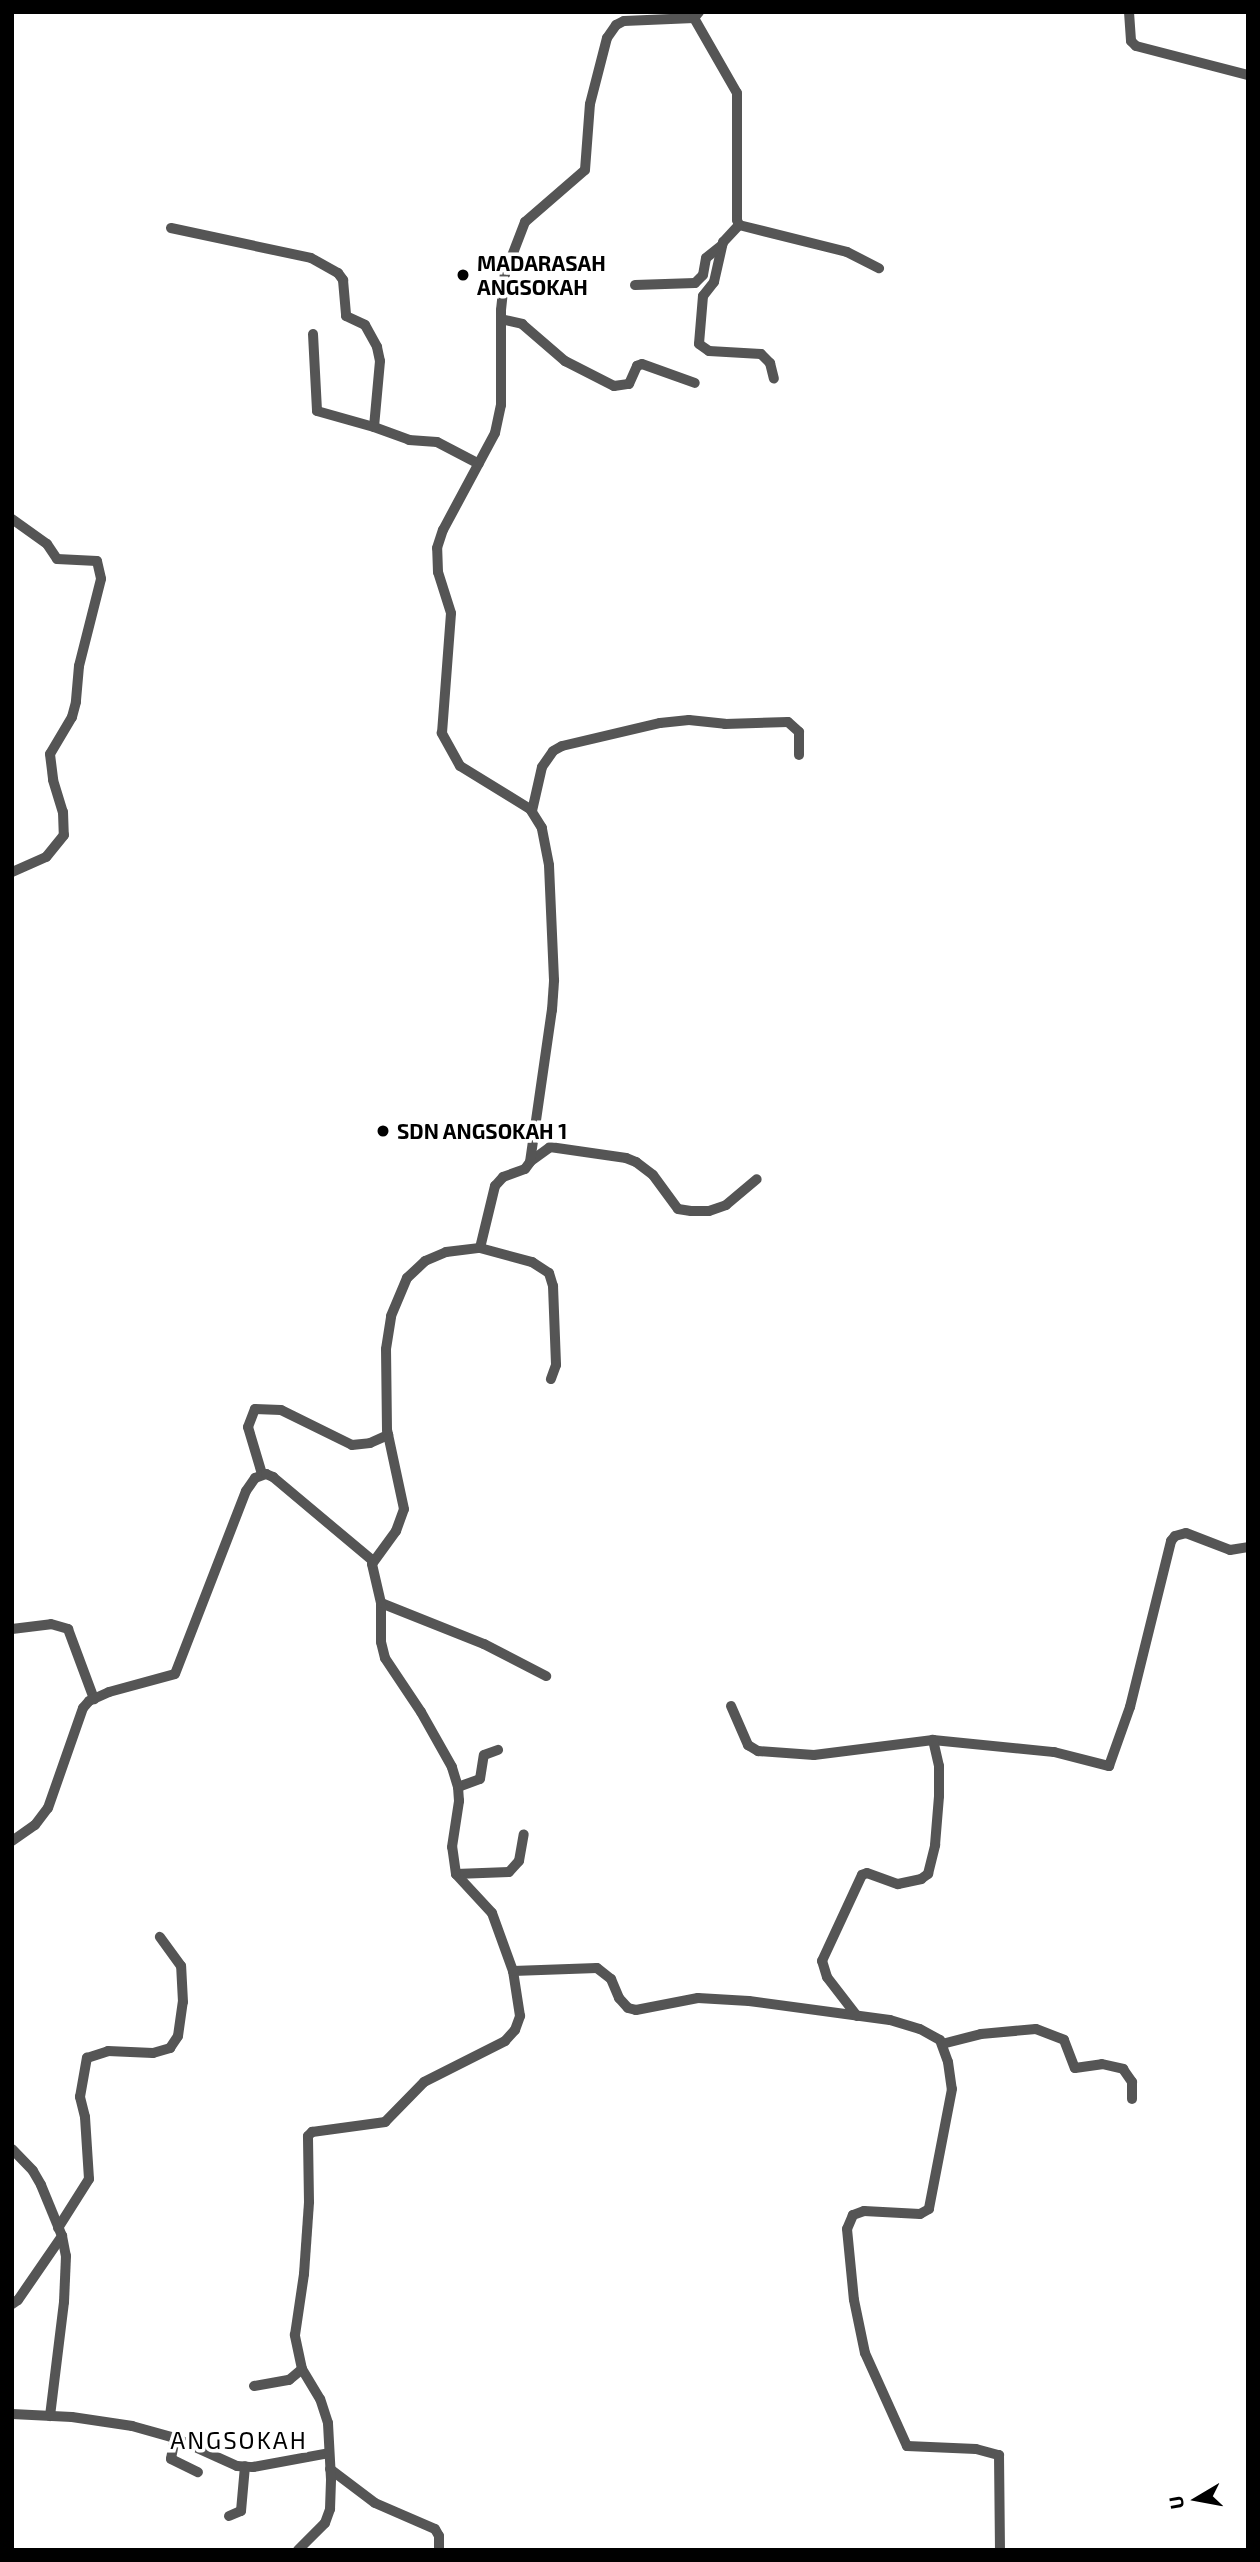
<!DOCTYPE html>
<html>
<head>
<meta charset="utf-8">
<style>
	body { margin:0 }
	#map { position:relative; width:1260px; height:2562px; overflow:hidden; background:#fff; font-family:"Exo 2",sans-serif }
	div>[style] { position:absolute }
	[style*='--x'] { left:calc(var(--x)*1px); top:calc(var(--y)*1px); width:calc(var(--w)*1px); rotate:calc(var(--a)*1deg) }
	.minor>* { height:10px; margin:-5px; padding:0 5px; transform-origin:5px; border-radius:5px; background:#555 }
	.dots>* { width:19px; height:19px; translate:-50% -50%; box-sizing:border-box; border:4px solid #fff; border-radius:50% }
	span { translate:-50% -50%; white-space:nowrap; text-align:center; line-height:1.15; -webkit-text-stroke:7px #fff; paint-order:stroke }
	.poi-label { font-size:21px; color:#000; font-weight:700 }
	.left { translate:0 -50%; text-align:left }
	.quarter-label { font-size:24px; color:#000; letter-spacing:2px }
	.frame { position:absolute; inset:0; border:14px solid #000; pointer-events:none }
	.north { position:absolute; left:1162px; top:2464px; width:70px; height:70px; -webkit-text-stroke:5px #fff; paint-order:stroke; rotate:260deg; font-size:19px; font-weight:700; line-height:28px; text-align:center; color:#000 }
	.north::after { content:''; display:block; margin:auto; width:24px; height:32px; background:#000; clip-path:polygon(50% 0,100% 100%,50% 72%,0 100%) }
</style>
</head>
<body>
<div id="map">
	<div class="minor">
		<div style="--x:1129;--y:12;--w:29;--a:86"></div>
		<div style="--x:1131;--y:41;--w:7;--a:45"></div>
		<div style="--x:1136;--y:46;--w:116;--a:14.5"></div>
		<div style="--x:694;--y:18;--w:86;--a:60.2"></div>
		<div style="--x:737;--y:93;--w:127;--a:90"></div>
		<div style="--x:737;--y:220;--w:5;--a:68"></div>
		<div style="--x:739;--y:225;--w:111;--a:14"></div>
		<div style="--x:847;--y:252;--w:36;--a:27"></div>
		<div style="--x:739;--y:225;--w:23;--a:133"></div>
		<div style="--x:723;--y:242;--w:41;--a:102.7"></div>
		<div style="--x:714;--y:282;--w:18;--a:128"></div>
		<div style="--x:703;--y:296;--w:48;--a:94.8"></div>
		<div style="--x:699;--y:344;--w:12;--a:35"></div>
		<div style="--x:709;--y:351;--w:52;--a:3.3"></div>
		<div style="--x:761;--y:354;--w:13;--a:45"></div>
		<div style="--x:770;--y:363;--w:16;--a:76"></div>
		<div style="--x:171;--y:228;--w:143;--a:12.1"></div>
		<div style="--x:311;--y:258;--w:31;--a:29"></div>
		<div style="--x:338;--y:273;--w:9;--a:54"></div>
		<div style="--x:343;--y:280;--w:36;--a:85"></div>
		<div style="--x:346;--y:316;--w:21;--a:25"></div>
		<div style="--x:365;--y:325;--w:25;--a:61"></div>
		<div style="--x:377;--y:347;--w:14;--a:78"></div>
		<div style="--x:380;--y:361;--w:66;--a:95.2"></div>
		<div style="--x:374;--y:427;--w:37;--a:20"></div>
		<div style="--x:409;--y:440;--w:28;--a:4"></div>
		<div style="--x:437;--y:442;--w:47;--a:27.6"></div>
		<div style="--x:635;--y:285;--w:60;--a:-1.9"></div>
		<div style="--x:695;--y:283;--w:11;--a:-45"></div>
		<div style="--x:703;--y:275;--w:17;--a:-80"></div>
		<div style="--x:706;--y:258;--w:21;--a:-39"></div>
		<div style="--x:501;--y:319;--w:22;--a:13"></div>
		<div style="--x:522;--y:324;--w:57;--a:40.7"></div>
		<div style="--x:565;--y:361;--w:55;--a:27"></div>
		<div style="--x:614;--y:386;--w:15;--a:-8"></div>
		<div style="--x:629;--y:384;--w:20;--a:-66"></div>
		<div style="--x:637;--y:366;--w:5;--a:-22"></div>
		<div style="--x:642;--y:364;--w:56;--a:19.7"></div>
		<div style="--x:313;--y:334;--w:77;--a:87"></div>
		<div style="--x:317;--y:411;--w:59;--a:15.7"></div>
		<div style="--x:12;--y:519;--w:43;--a:35.5"></div>
		<div style="--x:47;--y:544;--w:18;--a:56"></div>
		<div style="--x:57;--y:559;--w:40;--a:2.9"></div>
		<div style="--x:97;--y:561;--w:18;--a:77"></div>
		<div style="--x:101;--y:579;--w:90;--a:104.2"></div>
		<div style="--x:79;--y:666;--w:36;--a:95"></div>
		<div style="--x:76;--y:702;--w:16;--a:105"></div>
		<div style="--x:72;--y:717;--w:43;--a:120.7"></div>
		<div style="--x:50;--y:754;--w:26;--a:83"></div>
		<div style="--x:53;--y:780;--w:34;--a:73"></div>
		<div style="--x:63;--y:812;--w:23;--a:88"></div>
		<div style="--x:64;--y:835;--w:28;--a:129"></div>
		<div style="--x:46;--y:857;--w:37;--a:156"></div>
		<div style="--x:532;--y:811;--w:45;--a:-77.2"></div>
		<div style="--x:542;--y:767;--w:19;--a:-55"></div>
		<div style="--x:553;--y:751;--w:10;--a:-29"></div>
		<div style="--x:562;--y:746;--w:101;--a:-13.2"></div>
		<div style="--x:660;--y:723;--w:29;--a:-6"></div>
		<div style="--x:689;--y:720;--w:36;--a:6"></div>
		<div style="--x:725;--y:724;--w:63;--a:-1.8"></div>
		<div style="--x:788;--y:722;--w:15;--a:42"></div>
		<div style="--x:799;--y:732;--w:23;--a:90"></div>
		<div style="--x:531;--y:1161;--w:24;--a:-36"></div>
		<div style="--x:550;--y:1147;--w:77;--a:8.2"></div>
		<div style="--x:626;--y:1158;--w:11;--a:22"></div>
		<div style="--x:636;--y:1162;--w:21;--a:37"></div>
		<div style="--x:653;--y:1175;--w:42;--a:53.7"></div>
		<div style="--x:678;--y:1209;--w:13;--a:9"></div>
		<div style="--x:691;--y:1211;--w:18;--a:0"></div>
		<div style="--x:709;--y:1211;--w:18;--a:-19"></div>
		<div style="--x:726;--y:1205;--w:40;--a:-40"></div>
		<div style="--x:480;--y:1248;--w:54;--a:15.1"></div>
		<div style="--x:532;--y:1262;--w:20;--a:33"></div>
		<div style="--x:549;--y:1273;--w:14;--a:73"></div>
		<div style="--x:553;--y:1286;--w:79;--a:87.8"></div>
		<div style="--x:556;--y:1365;--w:15;--a:110"></div>
		<div style="--x:262;--y:1474;--w:49;--a:-106.6"></div>
		<div style="--x:248;--y:1427;--w:19;--a:-69"></div>
		<div style="--x:255;--y:1409;--w:26;--a:2"></div>
		<div style="--x:281;--y:1410;--w:79;--a:26.2"></div>
		<div style="--x:352;--y:1445;--w:18;--a:-6"></div>
		<div style="--x:370;--y:1443;--w:20;--a:-24"></div>
		<div style="--x:381;--y:1603;--w:111;--a:21.7"></div>
		<div style="--x:484;--y:1644;--w:70;--a:27.3"></div>
		<div style="--x:12;--y:1629;--w:39;--a:-7"></div>
		<div style="--x:51;--y:1624;--w:18;--a:16"></div>
		<div style="--x:68;--y:1629;--w:75;--a:69.6"></div>
		<div style="--x:731;--y:1706;--w:43;--a:66.4"></div>
		<div style="--x:748;--y:1745;--w:12;--a:31"></div>
		<div style="--x:758;--y:1751;--w:56;--a:4.1"></div>
		<div style="--x:814;--y:1755;--w:120;--a:-7.2"></div>
		<div style="--x:933;--y:1740;--w:122;--a:5.7"></div>
		<div style="--x:1054;--y:1752;--w:57;--a:14.3"></div>
		<div style="--x:1109;--y:1766;--w:63;--a:-70.4"></div>
		<div style="--x:1130;--y:1707;--w:171;--a:-76.1"></div>
		<div style="--x:1171;--y:1541;--w:6;--a:-51"></div>
		<div style="--x:1175;--y:1536;--w:11;--a:-15"></div>
		<div style="--x:1186;--y:1533;--w:47;--a:21.1"></div>
		<div style="--x:1230;--y:1550;--w:18;--a:-9"></div>
		<div style="--x:458;--y:1787;--w:23;--a:-20"></div>
		<div style="--x:480;--y:1779;--w:24;--a:-81"></div>
		<div style="--x:484;--y:1755;--w:15;--a:-20"></div>
		<div style="--x:12;--y:1841;--w:28;--a:-35"></div>
		<div style="--x:35;--y:1825;--w:21;--a:-53"></div>
		<div style="--x:48;--y:1808;--w:106;--a:-70.7"></div>
		<div style="--x:83;--y:1708;--w:9;--a:-49"></div>
		<div style="--x:89;--y:1701;--w:22;--a:-24"></div>
		<div style="--x:109;--y:1692;--w:68;--a:-15.3"></div>
		<div style="--x:175;--y:1674;--w:196;--a:-68.8"></div>
		<div style="--x:246;--y:1491;--w:16;--a:-55"></div>
		<div style="--x:255;--y:1478;--w:12;--a:-20"></div>
		<div style="--x:266;--y:1474;--w:8;--a:23"></div>
		<div style="--x:273;--y:1477;--w:131;--a:40"></div>
		<div style="--x:456;--y:1874;--w:53;--a:-2.2"></div>
		<div style="--x:509;--y:1872;--w:15;--a:-48"></div>
		<div style="--x:519;--y:1861;--w:27;--a:-80"></div>
		<div style="--x:513;--y:1971;--w:84;--a:-2"></div>
		<div style="--x:597;--y:1968;--w:18;--a:38"></div>
		<div style="--x:611;--y:1979;--w:21;--a:67"></div>
		<div style="--x:619;--y:1998;--w:13;--a:48"></div>
		<div style="--x:628;--y:2008;--w:8;--a:14"></div>
		<div style="--x:636;--y:2010;--w:63;--a:-11"></div>
		<div style="--x:698;--y:1998;--w:51;--a:3.4"></div>
		<div style="--x:749;--y:2001;--w:142;--a:7.7"></div>
		<div style="--x:890;--y:2020;--w:31;--a:17"></div>
		<div style="--x:920;--y:2029;--w:23;--a:29"></div>
		<div style="--x:940;--y:2040;--w:23;--a:70"></div>
		<div style="--x:948;--y:2062;--w:27;--a:82"></div>
		<div style="--x:952;--y:2089;--w:122;--a:100.9"></div>
		<div style="--x:929;--y:2209;--w:10;--a:151"></div>
		<div style="--x:920;--y:2214;--w:56;--a:-176.9"></div>
		<div style="--x:864;--y:2211;--w:12;--a:160"></div>
		<div style="--x:853;--y:2215;--w:15;--a:113"></div>
		<div style="--x:847;--y:2229;--w:71;--a:84.4"></div>
		<div style="--x:854;--y:2300;--w:54;--a:78.3"></div>
		<div style="--x:865;--y:2353;--w:102;--a:65.7"></div>
		<div style="--x:907;--y:2446;--w:69;--a:2.5"></div>
		<div style="--x:976;--y:2449;--w:24;--a:15"></div>
		<div style="--x:999;--y:2455;--w:95;--a:89.4"></div>
		<div style="--x:857;--y:2016;--w:49;--a:-127.6"></div>
		<div style="--x:827;--y:1977;--w:17;--a:-107"></div>
		<div style="--x:822;--y:1961;--w:95;--a:-65.1"></div>
		<div style="--x:862;--y:1875;--w:5;--a:-22"></div>
		<div style="--x:867;--y:1873;--w:33;--a:20"></div>
		<div style="--x:898;--y:1884;--w:24;--a:-12"></div>
		<div style="--x:921;--y:1879;--w:9;--a:-36"></div>
		<div style="--x:928;--y:1874;--w:30;--a:-76"></div>
		<div style="--x:935;--y:1845;--w:49;--a:-85.3"></div>
		<div style="--x:939;--y:1796;--w:30;--a:-90"></div>
		<div style="--x:939;--y:1766;--w:27;--a:-103"></div>
		<div style="--x:942;--y:2044;--w:40;--a:-14.4"></div>
		<div style="--x:981;--y:2034;--w:55;--a:-5.2"></div>
		<div style="--x:1036;--y:2029;--w:30;--a:21"></div>
		<div style="--x:1064;--y:2040;--w:30;--a:69"></div>
		<div style="--x:1075;--y:2068;--w:27;--a:-8"></div>
		<div style="--x:1102;--y:2064;--w:22;--a:13"></div>
		<div style="--x:1123;--y:2069;--w:16;--a:55"></div>
		<div style="--x:1132;--y:2082;--w:17;--a:90"></div>
		<div style="--x:12;--y:2149;--w:30;--a:46"></div>
		<div style="--x:33;--y:2171;--w:16;--a:60"></div>
		<div style="--x:41;--y:2185;--w:55;--a:67.6"></div>
		<div style="--x:62;--y:2236;--w:20;--a:79"></div>
		<div style="--x:66;--y:2256;--w:46;--a:92.5"></div>
		<div style="--x:64;--y:2302;--w:115;--a:97"></div>
		<div style="--x:58;--y:2228;--w:58;--a:-57.7"></div>
		<div style="--x:89;--y:2179;--w:62;--a:-93.7"></div>
		<div style="--x:85;--y:2117;--w:21;--a:-104"></div>
		<div style="--x:80;--y:2097;--w:40;--a:-80"></div>
		<div style="--x:87;--y:2058;--w:22;--a:-18"></div>
		<div style="--x:108;--y:2051;--w:45;--a:2.5"></div>
		<div style="--x:153;--y:2053;--w:18;--a:-16"></div>
		<div style="--x:170;--y:2048;--w:14;--a:-56"></div>
		<div style="--x:178;--y:2036;--w:34;--a:-82"></div>
		<div style="--x:183;--y:2002;--w:36;--a:-93"></div>
		<div style="--x:181;--y:1966;--w:36;--a:-126"></div>
		<div style="--x:12;--y:2304;--w:7;--a:-34"></div>
		<div style="--x:18;--y:2300;--w:78;--a:-55.5"></div>
		<div style="--x:254;--y:2386;--w:36;--a:-10"></div>
		<div style="--x:289;--y:2380;--w:17;--a:-40"></div>
		<div style="--x:12;--y:2414;--w:60;--a:2.9"></div>
		<div style="--x:72;--y:2417;--w:61;--a:8.5"></div>
		<div style="--x:132;--y:2426;--w:45;--a:15.6"></div>
		<div style="--x:175;--y:2438;--w:68;--a:24.3"></div>
		<div style="--x:237;--y:2466;--w:16;--a:4"></div>
		<div style="--x:253;--y:2467;--w:77;--a:-10.4"></div>
		<div style="--x:175;--y:2438;--w:21;--a:101"></div>
		<div style="--x:171;--y:2459;--w:30;--a:26"></div>
		<div style="--x:330;--y:2469;--w:56;--a:37.1"></div>
		<div style="--x:375;--y:2503;--w:65;--a:23.4"></div>
		<div style="--x:435;--y:2529;--w:8;--a:60"></div>
		<div style="--x:439;--y:2536;--w:14;--a:90"></div>
		<div style="--x:229;--y:2516;--w:13;--a:-23"></div>
		<div style="--x:241;--y:2511;--w:45;--a:-84.9"></div>
		<div style="--x:298;--y:2550;--w:38;--a:-45"></div>
		<div style="--x:325;--y:2523;--w:15;--a:-70"></div>
		<div style="--x:330;--y:2509;--w:30;--a:-88"></div>
		<div style="--x:331;--y:2479;--w:56;--a:-93.1"></div>
		<div style="--x:328;--y:2423;--w:25;--a:-108"></div>
		<div style="--x:320;--y:2399;--w:35;--a:-121"></div>
		<div style="--x:302;--y:2369;--w:35;--a:-102"></div>
		<div style="--x:295;--y:2335;--w:62;--a:-81.6"></div>
		<div style="--x:304;--y:2274;--w:72;--a:-86"></div>
		<div style="--x:309;--y:2202;--w:66;--a:-90.9"></div>
		<div style="--x:308;--y:2136;--w:6;--a:-45"></div>
		<div style="--x:312;--y:2132;--w:74;--a:-7.8"></div>
		<div style="--x:385;--y:2122;--w:56;--a:-45.7"></div>
		<div style="--x:424;--y:2082;--w:91;--a:-26.8"></div>
		<div style="--x:505;--y:2041;--w:15;--a:-48"></div>
		<div style="--x:515;--y:2030;--w:15;--a:-70"></div>
		<div style="--x:520;--y:2016;--w:46;--a:-98.8"></div>
		<div style="--x:513;--y:1971;--w:62;--a:-109.9"></div>
		<div style="--x:492;--y:1913;--w:53;--a:-132.7"></div>
		<div style="--x:456;--y:1874;--w:27;--a:-98"></div>
		<div style="--x:452;--y:1847;--w:47;--a:-81.3"></div>
		<div style="--x:459;--y:1801;--w:14;--a:-94"></div>
		<div style="--x:458;--y:1787;--w:21;--a:-107"></div>
		<div style="--x:452;--y:1767;--w:63;--a:-119.4"></div>
		<div style="--x:421;--y:1712;--w:65;--a:-123.7"></div>
		<div style="--x:385;--y:1658;--w:16;--a:-104"></div>
		<div style="--x:381;--y:1642;--w:39;--a:-90"></div>
		<div style="--x:381;--y:1603;--w:40;--a:-103"></div>
		<div style="--x:372;--y:1564;--w:41;--a:-54"></div>
		<div style="--x:396;--y:1531;--w:23;--a:-70"></div>
		<div style="--x:404;--y:1509;--w:81;--a:-102.1"></div>
		<div style="--x:387;--y:1430;--w:81;--a:-90.7"></div>
		<div style="--x:386;--y:1349;--w:33;--a:-81"></div>
		<div style="--x:391;--y:1316;--w:41;--a:-67.2"></div>
		<div style="--x:407;--y:1278;--w:25;--a:-43"></div>
		<div style="--x:425;--y:1261;--w:23;--a:-23"></div>
		<div style="--x:446;--y:1252;--w:34;--a:-7"></div>
		<div style="--x:480;--y:1248;--w:64;--a:-76.4"></div>
		<div style="--x:495;--y:1186;--w:12;--a:-48"></div>
		<div style="--x:503;--y:1177;--w:23;--a:-20"></div>
		<div style="--x:525;--y:1169;--w:9;--a:-54"></div>
		<div style="--x:530;--y:1162;--w:154;--a:-81.8"></div>
		<div style="--x:552;--y:1010;--w:30;--a:-86"></div>
		<div style="--x:554;--y:980;--w:115;--a:-92.5"></div>
		<div style="--x:549;--y:865;--w:38;--a:-101"></div>
		<div style="--x:542;--y:828;--w:22;--a:-122"></div>
		<div style="--x:530;--y:809;--w:82;--a:-148.4"></div>
		<div style="--x:460;--y:766;--w:38;--a:-119"></div>
		<div style="--x:442;--y:733;--w:120;--a:-85.7"></div>
		<div style="--x:451;--y:613;--w:43;--a:-107.6"></div>
		<div style="--x:438;--y:572;--w:24;--a:-92"></div>
		<div style="--x:437;--y:548;--w:19;--a:-72"></div>
		<div style="--x:443;--y:530;--w:110;--a:-61.8"></div>
		<div style="--x:495;--y:433;--w:29;--a:-78"></div>
		<div style="--x:501;--y:405;--w:95;--a:-90"></div>
		<div style="--x:501;--y:310;--w:36;--a:-84"></div>
		<div style="--x:505;--y:274;--w:56;--a:-69"></div>
		<div style="--x:525;--y:222;--w:79;--a:-40.9"></div>
		<div style="--x:585;--y:170;--w:66;--a:-85.7"></div>
		<div style="--x:590;--y:104;--w:68;--a:-75.6"></div>
		<div style="--x:607;--y:38;--w:16;--a:-55"></div>
		<div style="--x:616;--y:25;--w:9;--a:-27"></div>
		<div style="--x:624;--y:21;--w:70;--a:-2.5"></div>
		<div style="--x:694;--y:18;--w:8;--a:-50"></div>
	</div>
	<div class="dots">
		<div style="left:463px;top:275px;background:#000"></div>
		<div style="left:383px;top:1131px;background:#000"></div>
	</div>
	<div class="poi-label">
		<span class="left" style="left:477px;top:275px">MADARASAH<br>ANGSOKAH</span>
		<span class="left" style="left:397px;top:1131px">SDN ANGSOKAH 1</span>
	</div>
	<div class="quarter-label">
		<span style="left:239px;top:2440px">ANGSOKAH</span>
	</div>
	<div class="frame"></div>
	<div class="north">U</div>
</div>
</body>
</html>
